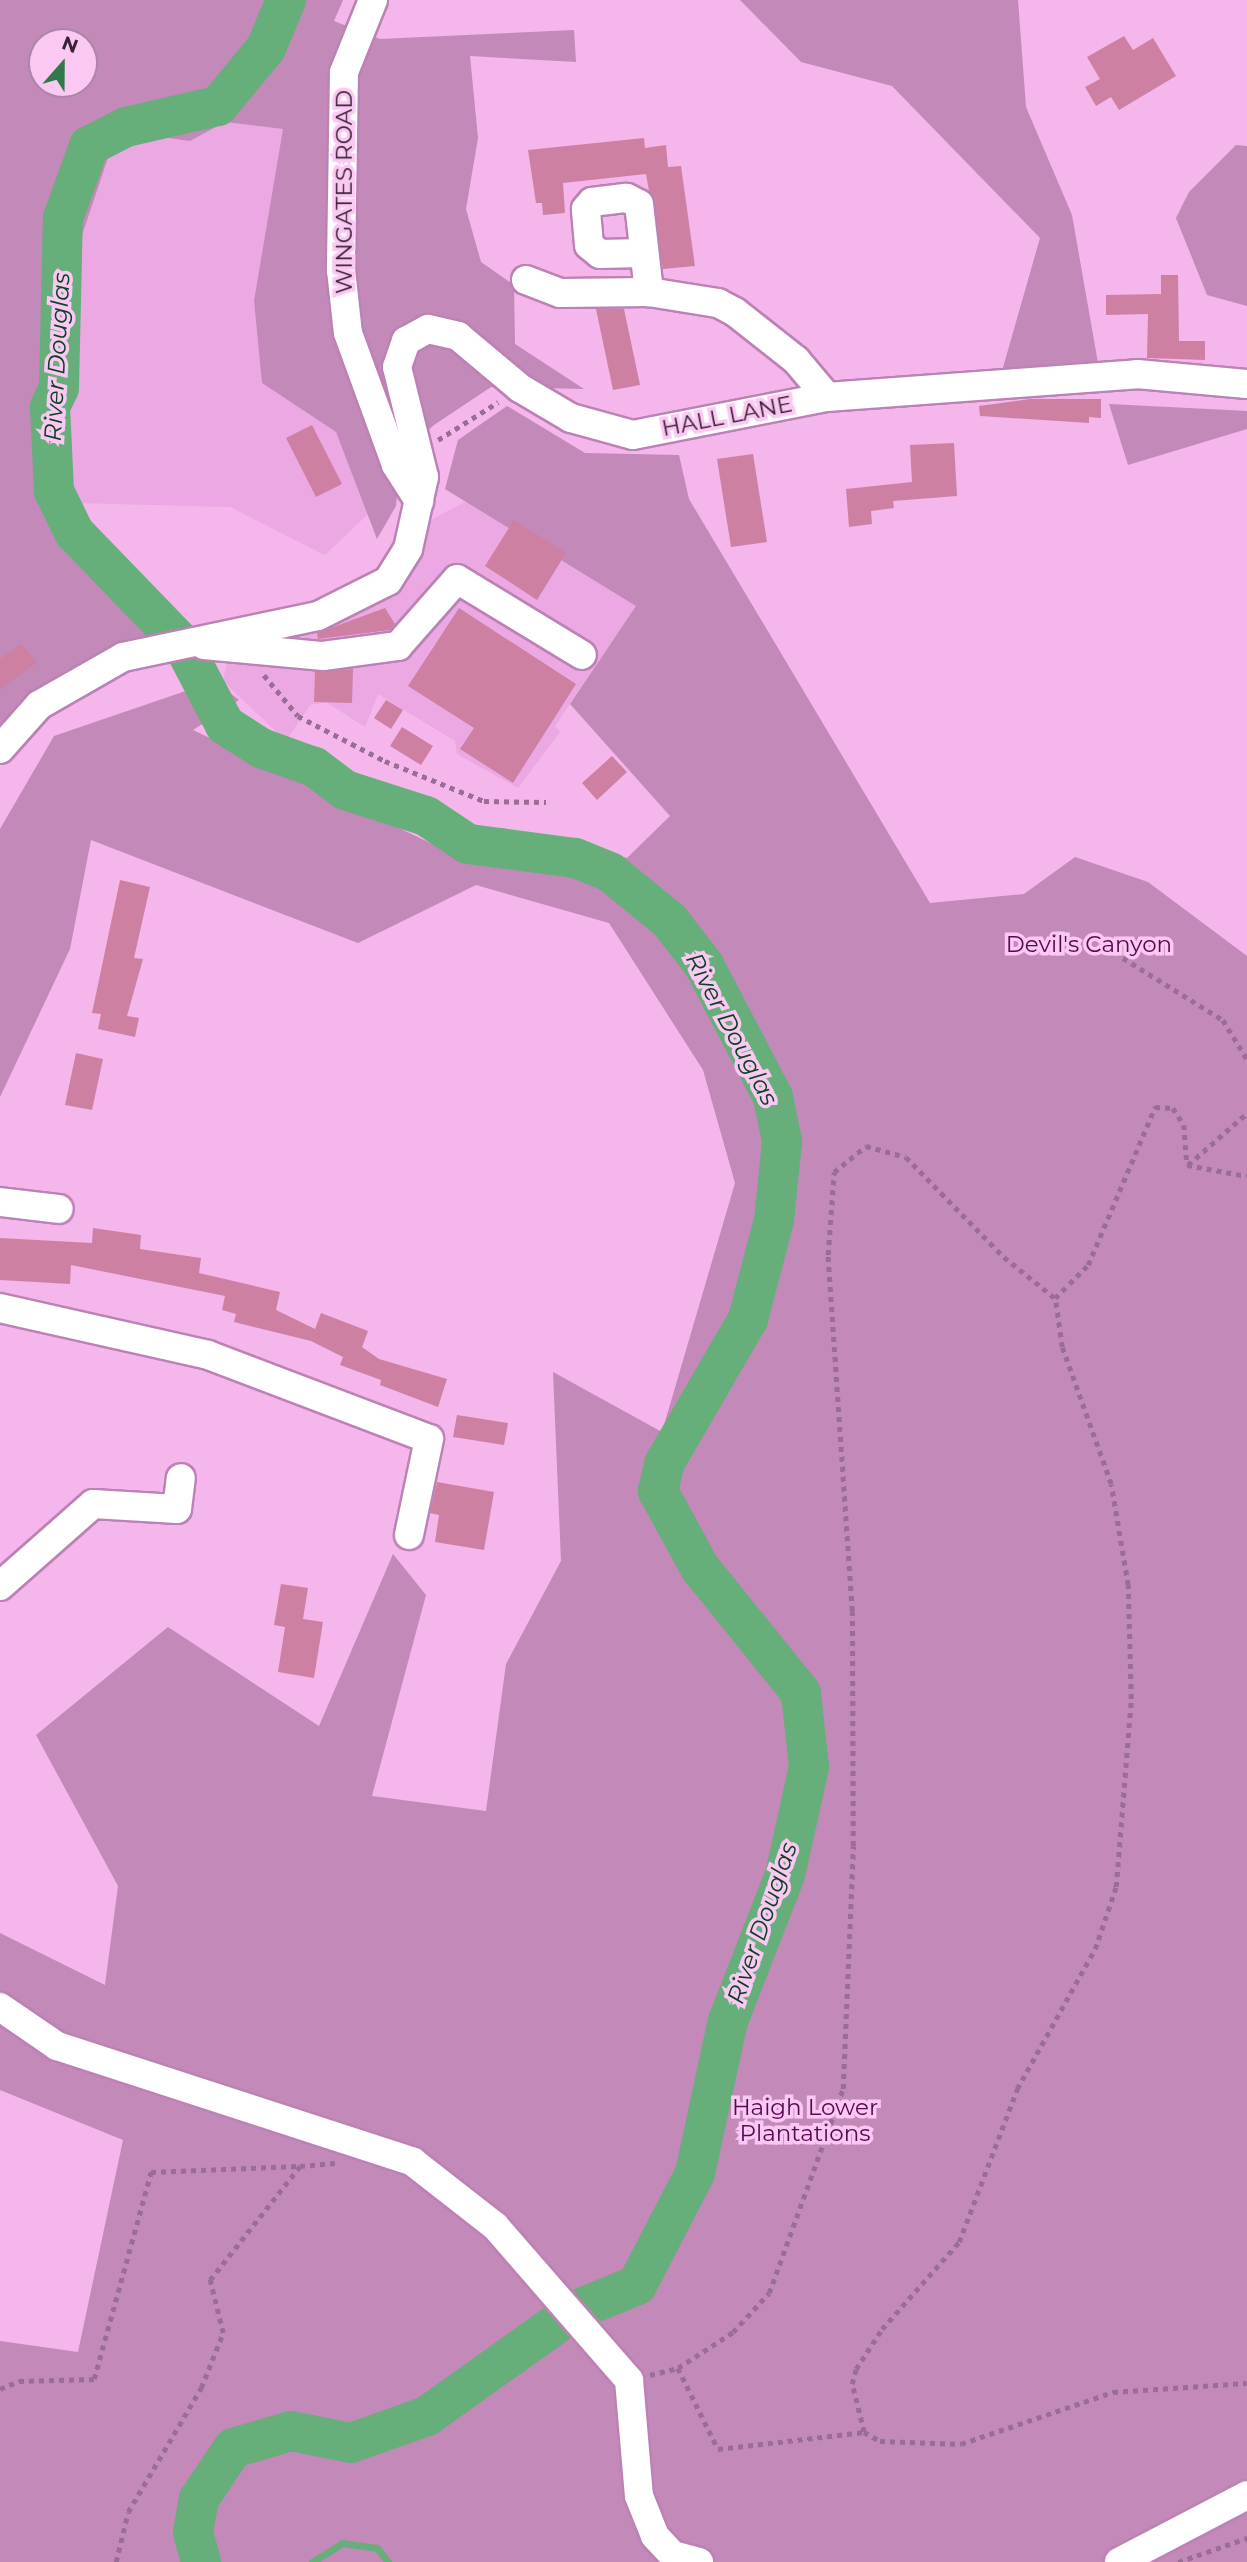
<!DOCTYPE html>
<style>
body{margin:0}
#map{position:relative;width:1247px;height:2562px;overflow:hidden;background:#f4b6eb;font-family:Montserrat,sans-serif}
div>[style]{position:absolute}
[style*='--x']{left:calc(var(--x)*1px);top:calc(var(--y)*1px);width:calc(var(--w)*1px);rotate:calc(var(--a)*1deg)}
.built>*{inset:0;background:#eba8e2}
.green>*{inset:0;background:#c289b9}
.stream>*{height:7px;margin:-3.5px;padding:0 3.5px;transform-origin:3.5px;border-radius:3.5px;background:#66ae7a}
.river>*{height:40px;margin:-20px;padding:0 20px;transform-origin:20px;border-radius:20px;background:#66ae7a}
.building>*{inset:0;background:#ce80a3}
.path>*{height:4.5px;margin-top:-2.25px;transform-origin:0;background:repeating-linear-gradient(90deg,#9a6e94 0 5px,transparent 0 10px)}
.roads{filter:drop-shadow(2px 0 #bc82b4) drop-shadow(-2px 0 #bc82b4) drop-shadow(0 2px #bc82b4) drop-shadow(0 -2px #bc82b4)}
.minor>*{height:28px;margin:-14px;padding:0 14px;transform-origin:14px;border-radius:14px;background:#fff}
span{translate:-50% -50%;white-space:nowrap;text-align:center;line-height:1.15;-webkit-text-stroke:7px #fac8f2;paint-order:stroke}
.street-label{font-size:23px;color:#3a2236}
.park-label{font-size:23px;color:#570851}
.water-label{font-size:24px;color:#094220;font-style:italic}
.north{position:absolute;left:28px;top:28px;width:70px;height:70px;box-sizing:border-box;background:#fac8f2;border:2px solid #ad86a7;border-radius:50%;rotate:21deg;font-size:19px;font-weight:700;line-height:28px;text-align:center;color:#3a2236}
.north::after{content:'';display:block;margin:auto;width:24px;height:32px;background:#2f7a48;clip-path:polygon(50% 0,100% 100%,50% 72%,0 100%)}
</style>
<div id="map">
<div class="built">
<i style="clip-path:polygon(225px 122px,284px 129px,254px 301px,262px 383px,336px 432px,370px 512px,325px 555px,230px 507px,76px 503px,69px 482px,62px 295px,117px 131px,190px 141px)"></i>
<i style="clip-path:polygon(555px 454px,694px 555px,610px 644px,555px 726px,560px 732px,518px 788px,457px 754px,455px 741px,378px 694px,365px 727px,326px 702px,310px 705px,286px 741px,223px 681px,230px 646px,267px 643px,375px 605px,403px 583px,429px 521px)"></i>
</div>
<div class="green">
<i style="clip-path:polygon(evenodd,0 0,343px 0,334px 21px,380px 39px,574px 30px,576px 62px,470px 56px,478px 138px,466px 209px,481px 262px,514px 285px,515px 344px,584px 389px,491px 387px,434px 425px,401px 454px,396px 506px,377px 539px,336px 432px,262px 383px,254px 301px,283px 129px,225px 122px,190px 141px,117px 131px,62px 295px,69px 482px,157px 643px,0 736px,0 0,42px 42px,84px 42px,84px 84px,42px 84px,42px 42px)"></i>
<i style="clip-path:polygon(740px 0,1018px 0,1026px 107px,1072px 215px,1098px 363px,1002px 371px,1040px 238px,892px 86px,801px 62px)"></i>
<i style="clip-path:polygon(1236px 145px,1247px 146px,1247px 306px,1207px 295px,1176px 218px,1189px 192px)"></i>
<i style="clip-path:polygon(1109px 404px,1247px 411px,1247px 429px,1128px 465px)"></i>
<i style="clip-path:polygon(507px 406px,585px 453px,679px 455px,689px 499px,930px 903px,1024px 894px,1075px 857px,1148px 882px,1247px 956px,1247px 2562px,0 2562px,0 2341px,78px 2352px,123px 2140px,0 2090px,0 1933px,105px 1985px,118px 1886px,36px 1735px,168px 1627px,319px 1726px,393px 1554px,426px 1595px,372px 1796px,486px 1811px,506px 1664px,561px 1561px,553px 1372px,662px 1432px,735px 1183px,703px 1070px,609px 923px,476px 885px,358px 943px,91px 840px,70px 949px,0 1097px,0 829px,54px 736px,215px 681px,239px 700px,193px 730px,443px 849px,503px 828px,627px 858px,670px 816px,570px 704px,636px 606px,445px 489px,458px 440px)"></i>
</div>
<div class="stream">
<i style="--x:312;--y:2562;--w:36;--a:-32"></i>
<i style="--x:342;--y:2543;--w:35;--a:8"></i>
<i style="--x:377;--y:2548;--w:18;--a:52"></i>
</div>
<div class="river">
<i style="--x:201;--y:2562;--w:31;--a:-105"></i>
<i style="--x:193;--y:2532;--w:34;--a:-80"></i>
<i style="--x:199;--y:2499;--w:61;--a:-56.3"></i>
<i style="--x:233;--y:2448;--w:60;--a:-16.3"></i>
<i style="--x:291;--y:2431;--w:61;--a:11.3"></i>
<i style="--x:351;--y:2443;--w:81;--a:-19.6"></i>
<i style="--x:427;--y:2416;--w:181;--a:-35.5"></i>
<i style="--x:574;--y:2311;--w:68;--a:-22.4"></i>
<i style="--x:637;--y:2285;--w:126;--a:-62.6"></i>
<i style="--x:695;--y:2173;--w:156;--a:-77.8"></i>
<i style="--x:728;--y:2021;--w:157;--a:-68.7"></i>
<i style="--x:785;--y:1875;--w:111;--a:-77.5"></i>
<i style="--x:809;--y:1767;--w:74;--a:-96.2"></i>
<i style="--x:801;--y:1693;--w:161;--a:-128.9"></i>
<i style="--x:700;--y:1568;--w:88;--a:-118.6"></i>
<i style="--x:658;--y:1491;--w:28;--a:-77"></i>
<i style="--x:664;--y:1464;--w:168;--a:-59.9"></i>
<i style="--x:748;--y:1319;--w:102;--a:-75.3"></i>
<i style="--x:774;--y:1220;--w:79;--a:-84.2"></i>
<i style="--x:782;--y:1141;--w:45;--a:-101.6"></i>
<i style="--x:773;--y:1097;--w:149;--a:-117.6"></i>
<i style="--x:704;--y:965;--w:56;--a:-127.7"></i>
<i style="--x:670;--y:921;--w:77;--a:-140.8"></i>
<i style="--x:610;--y:872;--w:38;--a:-158"></i>
<i style="--x:575;--y:858;--w:108;--a:-172.5"></i>
<i style="--x:468;--y:844;--w:50;--a:-146.3"></i>
<i style="--x:426;--y:816;--w:85;--a:-162.2"></i>
<i style="--x:345;--y:790;--w:39;--a:-143"></i>
<i style="--x:314;--y:767;--w:56;--a:-160.3"></i>
<i style="--x:261;--y:748;--w:43;--a:-147.4"></i>
<i style="--x:225;--y:725;--w:90;--a:-117.7"></i>
<i style="--x:183;--y:645;--w:157;--a:-134"></i>
<i style="--x:74;--y:532;--w:46;--a:-116"></i>
<i style="--x:54;--y:491;--w:84;--a:-92.7"></i>
<i style="--x:50;--y:407;--w:21;--a:-65"></i>
<i style="--x:59;--y:388;--w:170;--a:-88.7"></i>
<i style="--x:63;--y:218;--w:77;--a:-70.1"></i>
<i style="--x:89;--y:146;--w:42;--a:-27.2"></i>
<i style="--x:126;--y:127;--w:94;--a:-12.9"></i>
<i style="--x:218;--y:106;--w:75;--a:-50.4"></i>
<i style="--x:266;--y:48;--w:52;--a:-67.4"></i>
</div>
<div class="building">
<i style="clip-path:polygon(1124px 36px,1133px 50px,1153px 38px,1176px 76px,1119px 110px,1111px 97px,1096px 106px,1085px 87px,1100px 79px,1087px 57px)"></i>
<i style="clip-path:polygon(644px 138px,645px 148px,666px 145px,668px 167px,681px 166px,695px 266px,663px 269px,646px 174px,563px 183px,565px 213px,543px 215px,542px 203px,536px 203px,528px 150px)"></i>
<i style="clip-path:polygon(1161px 275px,1178px 275px,1179px 341px,1205px 341px,1205px 360px,1147px 358px,1148px 314px,1106px 315px,1106px 295px,1161px 294px)"></i>
<i style="clip-path:polygon(596px 309px,624px 309px,640px 385px,613px 390px)"></i>
<i style="clip-path:polygon(1030px 399px,1101px 399px,1101px 418px,1089px 417px,1089px 423px,980px 416px,979px 406px)"></i>
<i style="clip-path:polygon(312px 425px,342px 484px,316px 497px,286px 438px)"></i>
<i style="clip-path:polygon(954px 443px,957px 496px,893px 501px,894px 508px,871px 511px,872px 524px,849px 527px,846px 489px,912px 482px,910px 445px)"></i>
<i style="clip-path:polygon(753px 454px,767px 542px,731px 547px,717px 459px)"></i>
<i style="clip-path:polygon(514px 520px,566px 553px,537px 600px,485px 566px)"></i>
<i style="clip-path:polygon(385px 608px,395px 624px,390px 630px,318px 639px,317px 633px)"></i>
<i style="clip-path:polygon(459px 608px,576px 684px,513px 783px,460px 749px,474px 728px,408px 686px)"></i>
<i style="clip-path:polygon(21px 644px,37px 662px,0 690px,0 659px)"></i>
<i style="clip-path:polygon(353px 669px,352px 703px,314px 702px,315px 672px)"></i>
<i style="clip-path:polygon(386px 700px,403px 710px,391px 729px,374px 718px)"></i>
<i style="clip-path:polygon(402px 727px,433px 746px,421px 765px,390px 746px)"></i>
<i style="clip-path:polygon(612px 756px,627px 772px,597px 800px,582px 783px)"></i>
<i style="clip-path:polygon(120px 880px,150px 887px,134px 958px,143px 959px,127px 1016px,139px 1018px,135px 1037px,98px 1029px,101px 1014px,92px 1013px)"></i>
<i style="clip-path:polygon(76px 1053px,103px 1059px,92px 1110px,65px 1105px)"></i>
<i style="clip-path:polygon(93px 1228px,141px 1235px,140px 1249px,201px 1258px,199px 1273px,280px 1292px,276px 1310px,315px 1329px,321px 1313px,368px 1331px,362px 1347px,379px 1359px,447px 1379px,438px 1407px,380px 1385px,381px 1380px,340px 1365px,343px 1357px,311px 1341px,234px 1322px,236px 1314px,222px 1310px,225px 1296px,71px 1265px,70px 1284px,0 1280px,0 1238px,92px 1243px)"></i>
<i style="clip-path:polygon(457px 1415px,508px 1423px,504px 1445px,453px 1437px)"></i>
<i style="clip-path:polygon(437px 1482px,494px 1492px,484px 1550px,435px 1542px,439px 1515px,430px 1513px)"></i>
<i style="clip-path:polygon(281px 1584px,308px 1588px,303px 1619px,323px 1622px,314px 1678px,278px 1672px,285px 1627px,274px 1625px)"></i>
</div>
<div class="path">
<i style="--x:438;--y:440;--w:71;--a:-32.3"></i>
<i style="--x:264;--y:675;--w:53;--a:50.3"></i>
<i style="--x:298;--y:716;--w:98;--a:27.3"></i>
<i style="--x:385;--y:761;--w:107;--a:22"></i>
<i style="--x:484;--y:801;--w:62;--a:0.9"></i>
<i style="--x:1123;--y:958;--w:118;--a:31.8"></i>
<i style="--x:1223;--y:1020;--w:46;--a:58.4"></i>
<i style="--x:1188;--y:1165;--w:79;--a:-41.4"></i>
<i style="--x:678;--y:2368;--w:90;--a:63.7"></i>
<i style="--x:718;--y:2449;--w:147;--a:-6.6"></i>
<i style="--x:864;--y:2432;--w:49;--a:-104"></i>
<i style="--x:852;--y:2384;--w:16;--a:-75"></i>
<i style="--x:856;--y:2369;--w:48;--a:-57"></i>
<i style="--x:882;--y:2329;--w:116;--a:-48.5"></i>
<i style="--x:959;--y:2242;--w:164;--a:-69.2"></i>
<i style="--x:1017;--y:2089;--w:160;--a:-60.9"></i>
<i style="--x:1095;--y:1949;--w:65;--a:-71.3"></i>
<i style="--x:1116;--y:1887;--w:189;--a:-85.4"></i>
<i style="--x:1131;--y:1699;--w:114;--a:-91.5"></i>
<i style="--x:1128;--y:1585;--w:102;--a:-99.6"></i>
<i style="--x:1111;--y:1484;--w:145;--a:-109.7"></i>
<i style="--x:1062;--y:1347;--w:49;--a:-98.1"></i>
<i style="--x:650;--y:2375;--w:29;--a:-14"></i>
<i style="--x:678;--y:2368;--w:66;--a:-33.2"></i>
<i style="--x:733;--y:2332;--w:53;--a:-47.3"></i>
<i style="--x:769;--y:2293;--w:217;--a:-70.1"></i>
<i style="--x:843;--y:2089;--w:243;--a:-87.6"></i>
<i style="--x:853;--y:1846;--w:235;--a:-90.2"></i>
<i style="--x:852;--y:1611;--w:357;--a:-93.9"></i>
<i style="--x:828;--y:1255;--w:83;--a:-85.9"></i>
<i style="--x:834;--y:1172;--w:41;--a:-39.1"></i>
<i style="--x:866;--y:1146;--w:41;--a:15.4"></i>
<i style="--x:906;--y:1157;--w:140;--a:45.6"></i>
<i style="--x:1004;--y:1257;--w:65;--a:38.8"></i>
<i style="--x:1055;--y:1298;--w:47;--a:-45"></i>
<i style="--x:1088;--y:1265;--w:172;--a:-67"></i>
<i style="--x:1155;--y:1107;--w:18;--a:3"></i>
<i style="--x:1173;--y:1108;--w:20;--a:57"></i>
<i style="--x:1184;--y:1125;--w:40;--a:85.7"></i>
<i style="--x:1187;--y:1165;--w:61;--a:10.4"></i>
<i style="--x:0;--y:2389;--w:21;--a:-23"></i>
<i style="--x:19;--y:2381;--w:75;--a:-1.5"></i>
<i style="--x:94;--y:2379;--w:215;--a:-74.6"></i>
<i style="--x:151;--y:2172;--w:148;--a:-2.3"></i>
<i style="--x:864;--y:2432;--w:18;--a:29"></i>
<i style="--x:880;--y:2441;--w:81;--a:2.1"></i>
<i style="--x:961;--y:2444;--w:161;--a:-18.9"></i>
<i style="--x:1113;--y:2392;--w:134;--a:-3.8"></i>
<i style="--x:116;--y:2562;--w:51;--a:-76.5"></i>
<i style="--x:128;--y:2512;--w:144;--a:-59.5"></i>
<i style="--x:201;--y:2388;--w:59;--a:-68.2"></i>
<i style="--x:223;--y:2333;--w:55;--a:-103.8"></i>
<i style="--x:210;--y:2280;--w:145;--a:-51.7"></i>
<i style="--x:300;--y:2166;--w:35;--a:-5"></i>
<i style="--x:1178;--y:2562;--w:73;--a:-19.2"></i>
</div>
<div class="roads">
<div class="minor">
<i style="--x:373;--y:0;--w:78;--a:111.9"></i>
<i style="--x:344;--y:72;--w:198;--a:90.9"></i>
<i style="--x:341;--y:270;--w:63;--a:83.7"></i>
<i style="--x:348;--y:333;--w:140;--a:70"></i>
<i style="--x:396;--y:465;--w:43;--a:57.4"></i>
<i style="--x:643;--y:253;--w:43;--a:178.7"></i>
<i style="--x:600;--y:254;--w:14;--a:-141"></i>
<i style="--x:589;--y:245;--w:36;--a:-95"></i>
<i style="--x:586;--y:209;--w:9;--a:-49"></i>
<i style="--x:592;--y:202;--w:35;--a:-7"></i>
<i style="--x:627;--y:198;--w:13;--a:27"></i>
<i style="--x:639;--y:204;--w:89;--a:83.5"></i>
<i style="--x:649;--y:292;--w:70;--a:9.1"></i>
<i style="--x:718;--y:303;--w:19;--a:28"></i>
<i style="--x:735;--y:312;--w:78;--a:38.2"></i>
<i style="--x:796;--y:360;--w:48;--a:50"></i>
<i style="--x:526;--y:280;--w:36;--a:21"></i>
<i style="--x:560;--y:293;--w:89;--a:-0.6"></i>
<i style="--x:204;--y:645;--w:120;--a:5.3"></i>
<i style="--x:323;--y:656;--w:76;--a:-7.6"></i>
<i style="--x:398;--y:646;--w:89;--a:-48.6"></i>
<i style="--x:457;--y:579;--w:146;--a:31.3"></i>
<i style="--x:0;--y:749;--w:59;--a:-48.4"></i>
<i style="--x:39;--y:705;--w:97;--a:-29.7"></i>
<i style="--x:123;--y:657;--w:199;--a:-11.9"></i>
<i style="--x:318;--y:616;--w:78;--a:-26.6"></i>
<i style="--x:388;--y:581;--w:38;--a:-58"></i>
<i style="--x:408;--y:549;--w:74;--a:-77.5"></i>
<i style="--x:424;--y:477;--w:113;--a:-103.8"></i>
<i style="--x:397;--y:367;--w:28;--a:-71"></i>
<i style="--x:406;--y:341;--w:25;--a:-29"></i>
<i style="--x:428;--y:329;--w:31;--a:13"></i>
<i style="--x:458;--y:336;--w:81;--a:40"></i>
<i style="--x:520;--y:388;--w:59;--a:30.5"></i>
<i style="--x:571;--y:418;--w:64;--a:15.3"></i>
<i style="--x:633;--y:435;--w:198;--a:-11.1"></i>
<i style="--x:827;--y:397;--w:311;--a:-4.2"></i>
<i style="--x:1137;--y:374;--w:110;--a:5.2"></i>
<i style="--x:0;--y:1202;--w:59;--a:6.8"></i>
<i style="--x:0;--y:1308;--w:213;--a:12.7"></i>
<i style="--x:208;--y:1355;--w:236;--a:20.8"></i>
<i style="--x:429;--y:1439;--w:98;--a:101.8"></i>
<i style="--x:0;--y:1586;--w:124;--a:-41.4"></i>
<i style="--x:93;--y:1504;--w:84;--a:3.4"></i>
<i style="--x:177;--y:1509;--w:31;--a:-83"></i>
<i style="--x:0;--y:2007;--w:69;--a:34.4"></i>
<i style="--x:57;--y:2046;--w:374;--a:18"></i>
<i style="--x:413;--y:2162;--w:104;--a:38"></i>
<i style="--x:495;--y:2226;--w:204;--a:49"></i>
<i style="--x:629;--y:2380;--w:116;--a:85.1"></i>
<i style="--x:639;--y:2496;--w:43;--a:68.2"></i>
<i style="--x:655;--y:2536;--w:26;--a:47"></i>
<i style="--x:673;--y:2555;--w:27;--a:15"></i>
<i style="--x:1119;--y:2562;--w:144;--a:-27.6"></i>
</div>
</div>
<div class="street-label">
<span style="left:344px;top:192px;rotate:-90deg">WINGATES ROAD</span>
<span style="left:727px;top:416px;rotate:-11deg">HALL LANE</span>
</div>
<div class="park-label">
<span style="left:1089px;top:944px">Devil's Canyon</span>
<span style="left:805px;top:2120px">Haigh Lower<br>Plantations</span>
</div>
<div class="water-label">
<span style="left:57px;top:357px;rotate:-87deg">River Douglas</span>
<span style="left:732px;top:1029px;rotate:62deg">River Douglas</span>
<span style="left:762px;top:1923px;rotate:-71deg">River Douglas</span>
</div>
<div class="north">N</div>
</div>
